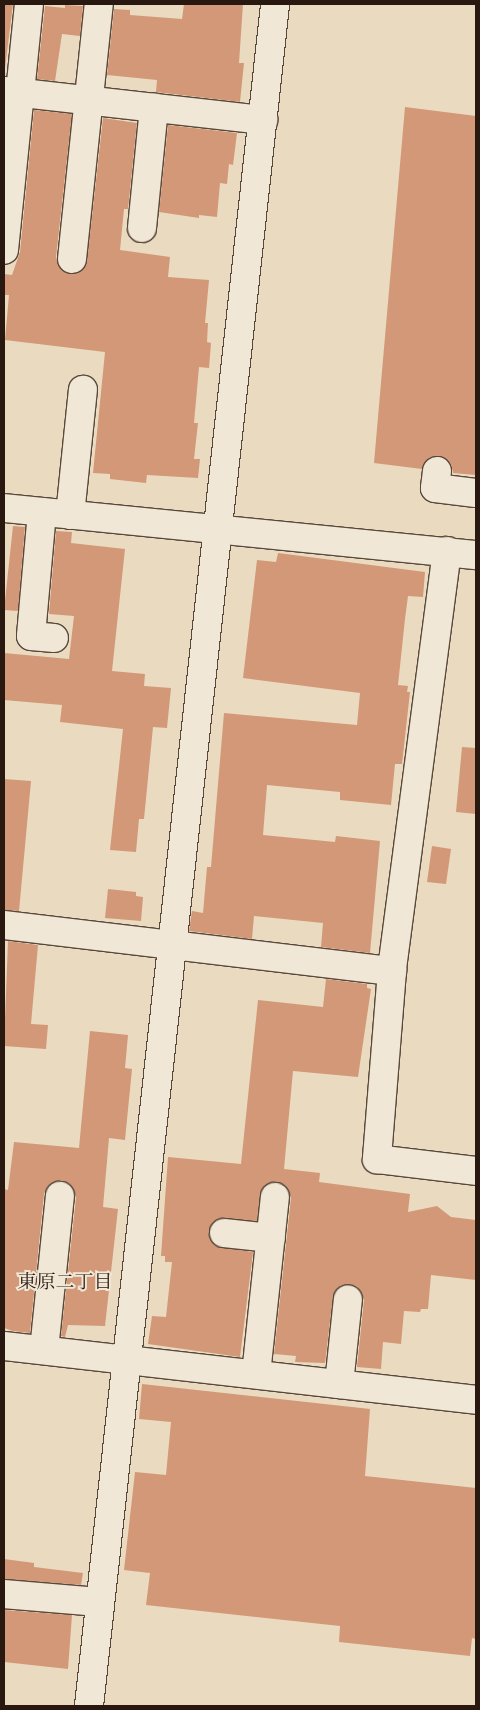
<!DOCTYPE html>
<meta charset="utf-8">
<style>
body{margin:0}
#map{position:relative;width:480px;height:1710px;overflow:hidden;background:#eadac0;font-family:"IM FELL English","Noto Serif JP",serif}
div>[style]{position:absolute}
[style*='--x']{left:calc(var(--x)*1px);top:calc(var(--y)*1px);width:calc(var(--w)*1px);rotate:calc(var(--a)*1deg)}
.building>*{inset:0;background:#d29878}
.roads{filter:drop-shadow(1px 0 #58483b) drop-shadow(-1px 0 #58483b) drop-shadow(0 1px #58483b) drop-shadow(0 -1px #58483b)}
.minor>*{height:28px;margin:-14px;padding:0 14px;transform-origin:14px;border-radius:14px;background:#f1e7d6}
span{translate:-50% -50%;white-space:nowrap;text-align:center;line-height:1.15;-webkit-text-stroke:4px #f1e7d6;paint-order:stroke}
.neighbourhood-label{font-size:19px;color:#28180f}
.frame{position:absolute;inset:0;border:5px solid #28180f;pointer-events:none}
</style>
<div id="map">
<div class="building">
<i style="clip-path:polygon(4px 4px,13px 4px,4px 76px)"></i>
<i style="clip-path:polygon(184px 4px,243px 4px,239px 63px,244px 63px,240px 102px,156px 92px,157px 80px,107px 75px,114px 9px,130px 10px,130px 15px,182px 19px)"></i>
<i style="clip-path:polygon(65px 5px,83px 6px,80px 36px,62px 34px,55px 81px,37px 79px,45px 6px,65px 8px)"></i>
<i style="clip-path:polygon(405px 107px,476px 116px,476px 475px,453px 473px,451px 464px,439px 456px,430px 457px,422px 469px,374px 463px)"></i>
<i style="clip-path:polygon(34px 110px,72px 114px,56px 257px,62px 271px,78px 273px,87px 261px,103px 118px,137px 123px,128px 209px,124px 209px,120px 250px,170px 257px,168px 277px,209px 280px,205px 323px,208px 323px,207px 342px,211px 343px,209px 368px,199px 367px,194px 423px,198px 423px,194px 459px,200px 459px,198px 478px,147px 475px,146px 483px,110px 479px,110px 474px,93px 473px,105px 352px,5px 340px,9px 295px,4px 295px,4px 274px,12px 275px,20px 252px)"></i>
<i style="clip-path:polygon(168px 125px,237px 133px,233px 165px,229px 164px,227px 184px,220px 183px,217px 217px,199px 215px,199px 218px,159px 212px)"></i>
<i style="clip-path:polygon(13px 526px,25px 527px,18px 611px,4px 610px)"></i>
<i style="clip-path:polygon(56px 531px,72px 532px,71px 543px,125px 549px,112px 671px,145px 674px,144px 686px,171px 688px,167px 728px,153px 727px,144px 819px,139px 819px,136px 852px,110px 850px,123px 729px,60px 722px,62px 705px,4px 700px,4px 653px,69px 659px,74px 616px,49px 614px)"></i>
<i style="clip-path:polygon(278px 553px,425px 572px,423px 597px,408px 596px,405px 619px,398px 685px,408px 686px,407px 692px,410px 692px,402px 764px,395px 764px,391px 805px,340px 800px,340px 792px,267px 785px,263px 835px,335px 842px,336px 836px,380px 841px,370px 953px,321px 947px,323px 923px,254px 916px,252px 939px,189px 931px,192px 911px,203px 913px,207px 867px,211px 867px,224px 713px,357px 725px,360px 693px,243px 678px,257px 560px,276px 562px)"></i>
<i style="clip-path:polygon(462px 747px,476px 748px,476px 814px,456px 812px)"></i>
<i style="clip-path:polygon(4px 779px,31px 781px,19px 911px,4px 910px)"></i>
<i style="clip-path:polygon(432px 846px,451px 849px,446px 884px,427px 882px)"></i>
<i style="clip-path:polygon(108px 889px,136px 892px,136px 896px,143px 897px,141px 921px,105px 918px)"></i>
<i style="clip-path:polygon(8px 941px,38px 945px,31px 1024px,48px 1025px,46px 1049px,4px 1046px)"></i>
<i style="clip-path:polygon(326px 979px,367px 984px,367px 988px,371px 989px,358px 1077px,293px 1071px,284px 1169px,320px 1173px,319px 1182px,410px 1194px,408px 1212px,437px 1206px,451px 1217px,476px 1220px,476px 1280px,431px 1275px,428px 1309px,421px 1309px,420px 1312px,404px 1311px,401px 1344px,383px 1342px,381px 1369px,357px 1367px,364px 1300px,358px 1287px,350px 1284px,341px 1285px,333px 1297px,325px 1363px,295px 1362px,296px 1356px,274px 1354px,291px 1198px,285px 1185px,269px 1183px,260px 1195px,257px 1221px,218px 1219px,209px 1231px,215px 1246px,253px 1252px,240px 1357px,148px 1344px,152px 1316px,166px 1317px,172px 1262px,165px 1262px,165px 1256px,161px 1256px,168px 1157px,241px 1164px,258px 1000px,323px 1007px)"></i>
<i style="clip-path:polygon(90px 1031px,128px 1035px,125px 1068px,132px 1069px,125px 1140px,109px 1138px,103px 1207px,118px 1209px,105px 1326px,68px 1325px,65px 1337px,61px 1336px,76px 1198px,70px 1184px,61px 1180px,48px 1186px,44px 1194px,30px 1333px,13px 1331px,4px 1328px,4px 1189px,8px 1190px,14px 1142px,79px 1148px)"></i>
<i style="clip-path:polygon(142px 1384px,370px 1409px,365px 1476px,476px 1488px,476px 1639px,472px 1638px,470px 1656px,339px 1642px,340px 1626px,146px 1605px,150px 1573px,124px 1570px,135px 1472px,166px 1475px,171px 1422px,139px 1419px)"></i>
<i style="clip-path:polygon(4px 1559px,34px 1563px,34px 1567px,83px 1573px,81px 1585px,4px 1579px)"></i>
<i style="clip-path:polygon(4px 1610px,72px 1615px,68px 1669px,4px 1662px)"></i>
</div>
<div class="roads">
<div class="minor">
<i style="--x:4;--y:91;--w:261;--a:6.4"></i>
<i style="--x:142;--y:228;--w:121;--a:-84.3"></i>
<i style="--x:4;--y:250;--w:247;--a:-84.2"></i>
<i style="--x:72;--y:259;--w:256;--a:-84"></i>
<i style="--x:437;--y:471;--w:17;--a:97"></i>
<i style="--x:435;--y:488;--w:41;--a:7"></i>
<i style="--x:4;--y:508;--w:474;--a:5.7"></i>
<i style="--x:42;--y:512;--w:124;--a:95.1"></i>
<i style="--x:31;--y:636;--w:23;--a:5"></i>
<i style="--x:70;--y:515;--w:126;--a:-84.1"></i>
<i style="--x:447;--y:551;--w:424;--a:97.5"></i>
<i style="--x:392;--y:971;--w:189;--a:94.6"></i>
<i style="--x:377;--y:1159;--w:100;--a:6.9"></i>
<i style="--x:4;--y:925;--w:391;--a:6.8"></i>
<i style="--x:224;--y:1233;--w:47;--a:6.1"></i>
<i style="--x:4;--y:1346;--w:475;--a:6.5"></i>
<i style="--x:44;--y:1350;--w:155;--a:-84.1"></i>
<i style="--x:256;--y:1374;--w:178;--a:-83.9"></i>
<i style="--x:339;--y:1384;--w:85;--a:-84"></i>
<i style="--x:4;--y:1594;--w:96;--a:4.8"></i>
<i style="--x:89;--y:1706;--w:1712;--a:-83.76"></i>
</div>
</div>
<div class="neighbourhood-label">
<span style="left:65px;top:1284px">東原二丁目</span>
</div>
<div class="frame"></div>
</div>
